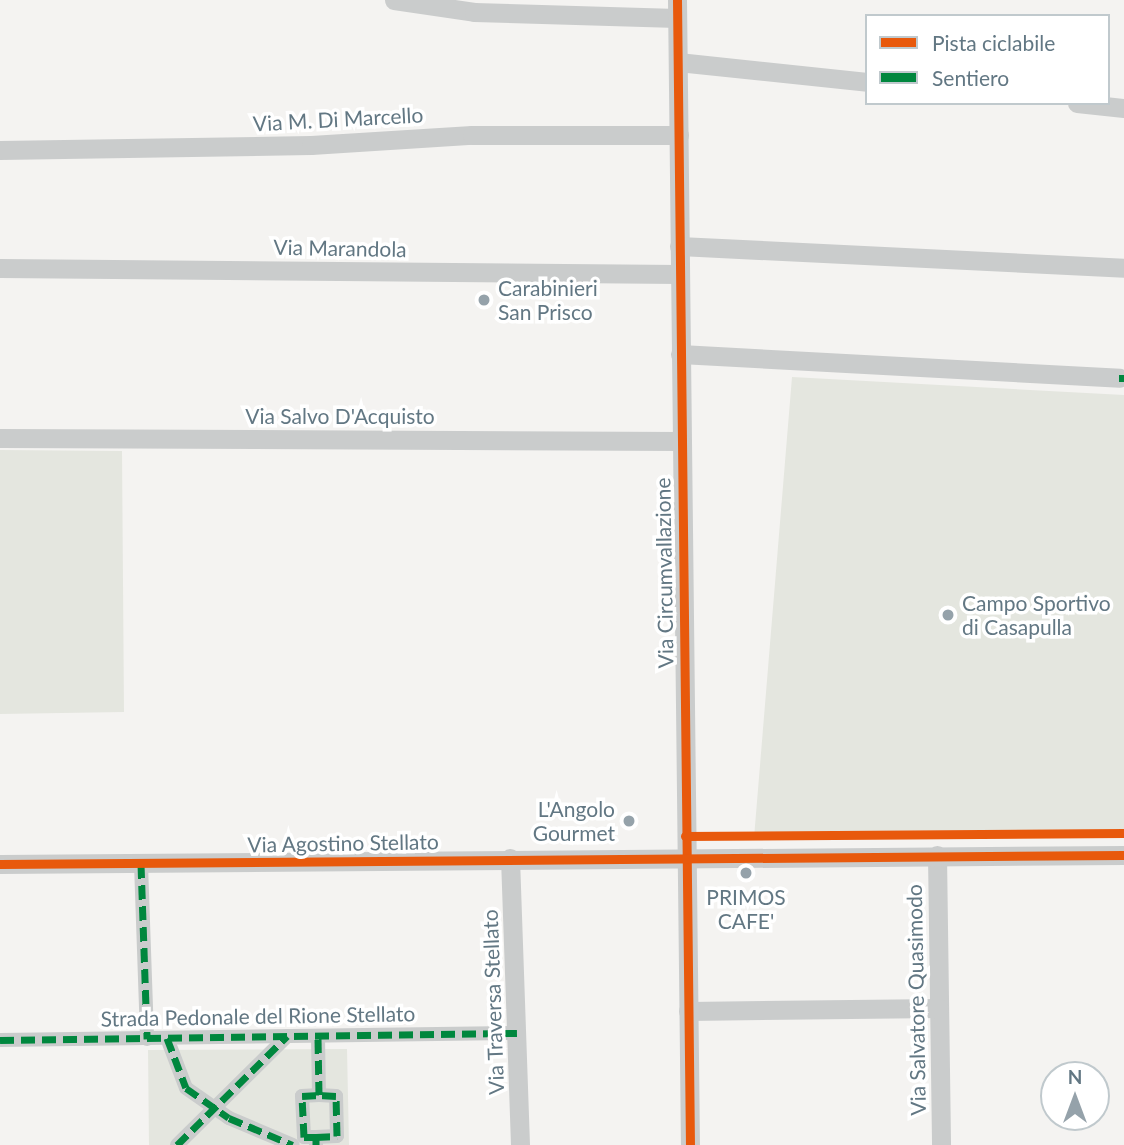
<!DOCTYPE html>
<style>
body{margin:0}
#map{position:relative;width:1124px;height:1145px;overflow:hidden;background:#f4f3f1;font-family:Lato,sans-serif}
div>[style]{position:absolute}
[style*='--x']{left:calc(var(--x)*1px);top:calc(var(--y)*1px);width:calc(var(--w)*1px);rotate:calc(var(--a)*1deg)}
.green>*{inset:0;background:#e4e6df}
.pedestrian>*{height:14px;margin:-7px;padding:0 7px;transform-origin:7px;border-radius:7px;background:#cacccc}
.minor>*{height:19px;margin:-9.5px;padding:0 9.5px;transform-origin:9.5px;border-radius:9.5px;background:#cacccc}
.quiet>*{height:7px;margin-top:-3.5px;transform-origin:0;background:repeating-linear-gradient(90deg,#00873e 0 14px,transparent 0 21px)}
.cycleway>*{height:9px;margin:-4.5px;padding:0 4.5px;transform-origin:4.5px;border-radius:4.5px;background:#e8590c}
.dots>*{width:19px;height:19px;translate:-50% -50%;box-sizing:border-box;border:4px solid #fff;border-radius:50%}
span{translate:-50% -50%;white-space:nowrap;text-align:center;line-height:1.15;-webkit-text-stroke:7px #fff;paint-order:stroke}
.street-label{font-size:21px;color:#627783}
.poi-label{font-size:21px;color:#627783}
.left{translate:0 -50%;text-align:left}
.right{translate:-100% -50%;text-align:right}
.legend{position:absolute;left:865px;top:14px;width:245px;height:91px;box-sizing:border-box;background:#fff;border:2px solid #c0c9cd;margin:0;padding:9px 12px;list-style:none;font-size:21px;color:#627783}
.legend li{display:flex;align-items:center;gap:14px;height:35px}
.legend b{width:35px;border:2px solid #c0c9cd}
.north{position:absolute;left:1040px;top:1061px;width:70px;height:70px;box-sizing:border-box;background:#fff;border:2px solid #c0c9cd;border-radius:50%;rotate:0deg;font-size:19px;font-weight:700;line-height:28px;text-align:center;color:#627783}
.north::after{content:'';display:block;margin:auto;width:24px;height:32px;background:#95a2aa;clip-path:polygon(50% 0,100% 100%,50% 72%,0 100%)}
</style>
<div id="map">
<div class="green">
<i style="clip-path:polygon(792px 377px,1124px 395px,1124px 836px,754px 838px)"></i>
<i style="clip-path:polygon(0 450px,122px 451px,124px 712px,0 714px)"></i>
<i style="clip-path:polygon(347px 1049px,349px 1145px,149px 1145px,148px 1050px)"></i>
</div>
<div class="pedestrian">
<i style="--x:141;--y:864;--w:175;--a:88"></i>
<i style="--x:167;--y:1038;--w:53;--a:69.2"></i>
<i style="--x:186;--y:1088;--w:52;--a:34.9"></i>
<i style="--x:229;--y:1118;--w:69;--a:22.9"></i>
<i style="--x:0;--y:1040;--w:517;--a:-0.78"></i>
<i style="--x:316;--y:1137;--w:21;--a:-3"></i>
<i style="--x:337;--y:1136;--w:40;--a:-91.4"></i>
<i style="--x:336;--y:1096;--w:17;--a:-177"></i>
<i style="--x:177;--y:1145;--w:155;--a:-44.7"></i>
<i style="--x:316;--y:1145;--w:8;--a:-90"></i>
<i style="--x:316;--y:1137;--w:12;--a:180"></i>
<i style="--x:304;--y:1137;--w:41;--a:-92.8"></i>
<i style="--x:302;--y:1096;--w:17;--a:-3"></i>
<i style="--x:319;--y:1095;--w:59;--a:-91"></i>
</div>
<div class="minor">
<i style="--x:394;--y:0;--w:81;--a:8.5"></i>
<i style="--x:474;--y:12;--w:203;--a:1.7"></i>
<i style="--x:677;--y:0;--w:1145;--a:89.35"></i>
<i style="--x:678;--y:62;--w:190;--a:6"></i>
<i style="--x:1077;--y:103;--w:47;--a:6.1"></i>
<i style="--x:0;--y:150;--w:311;--a:-0.9"></i>
<i style="--x:311;--y:145;--w:161;--a:-3.6"></i>
<i style="--x:472;--y:135;--w:207;--a:0"></i>
<i style="--x:679;--y:246;--w:446;--a:2.8"></i>
<i style="--x:0;--y:268;--w:679;--a:0.51"></i>
<i style="--x:680;--y:354;--w:440;--a:3.1"></i>
<i style="--x:0;--y:438;--w:680;--a:0.25"></i>
<i style="--x:937;--y:855;--w:290;--a:89.2"></i>
<i style="--x:510;--y:858;--w:287;--a:88"></i>
<i style="--x:0;--y:864;--w:1124;--a:-0.46"></i>
<i style="--x:688;--y:1011;--w:251;--a:-0.7"></i>
</div>
<div class="quiet">
<i style="--x:1119;--y:378;--w:5;--a:0"></i>
<i style="--x:141;--y:864;--w:175;--a:88"></i>
<i style="--x:167;--y:1038;--w:53;--a:69.2"></i>
<i style="--x:186;--y:1088;--w:52;--a:34.9"></i>
<i style="--x:229;--y:1118;--w:69;--a:22.9"></i>
<i style="--x:0;--y:1040;--w:517;--a:-0.78"></i>
<i style="--x:316;--y:1137;--w:21;--a:-3"></i>
<i style="--x:337;--y:1136;--w:40;--a:-91.4"></i>
<i style="--x:336;--y:1096;--w:17;--a:-177"></i>
<i style="--x:177;--y:1145;--w:155;--a:-44.7"></i>
<i style="--x:316;--y:1145;--w:8;--a:-90"></i>
<i style="--x:316;--y:1137;--w:12;--a:180"></i>
<i style="--x:304;--y:1137;--w:41;--a:-92.8"></i>
<i style="--x:302;--y:1096;--w:17;--a:-3"></i>
<i style="--x:319;--y:1095;--w:59;--a:-91"></i>
</div>
<div class="cycleway">
<i style="--x:677;--y:0;--w:1145;--a:89.35"></i>
<i style="--x:685;--y:836;--w:439;--a:-0.4"></i>
<i style="--x:0;--y:864;--w:1124;--a:-0.46"></i>
</div>
<div class="dots">
<i style="left:484px;top:300px;background:#95a2aa"></i>
<i style="left:948px;top:615px;background:#95a2aa"></i>
<i style="left:629px;top:821px;background:#95a2aa"></i>
<i style="left:746px;top:873px;background:#95a2aa"></i>
</div>
<div class="street-label">
<span style="left:338px;top:119px;rotate:-3deg">Via M. Di Marcello</span>
<span style="left:340px;top:248px;rotate:1deg">Via Marandola</span>
<span style="left:340px;top:416px">Via Salvo D'Acquisto</span>
<span style="left:664px;top:573px;rotate:-91deg">Via Circumvallazione</span>
<span style="left:343px;top:843px;rotate:-1deg">Via Agostino Stellato</span>
<span style="left:916px;top:1000px;rotate:-91deg">Via Salvatore Quasimodo</span>
<span style="left:493px;top:1002px;rotate:-92deg">Via Traversa Stellato</span>
<span style="left:258px;top:1016px;rotate:-1deg">Strada Pedonale del Rione Stellato</span>
</div>
<div class="poi-label">
<span class="left" style="left:498px;top:300px">Carabinieri<br>San Prisco</span>
<span class="left" style="left:962px;top:615px">Campo Sportivo<br>di Casapulla</span>
<span class="right" style="left:615px;top:821px">L'Angolo<br>Gourmet</span>
<span style="left:746px;top:909px">PRIMOS<br>CAFE'</span>
</div>
<ul class="legend">
<li><b style="height:9px;background:#e8590c"></b>Pista ciclabile</li>
<li><b style="height:9px;background:#00873e"></b>Sentiero</li>
</ul>
<div class="north">N</div>
</div>
